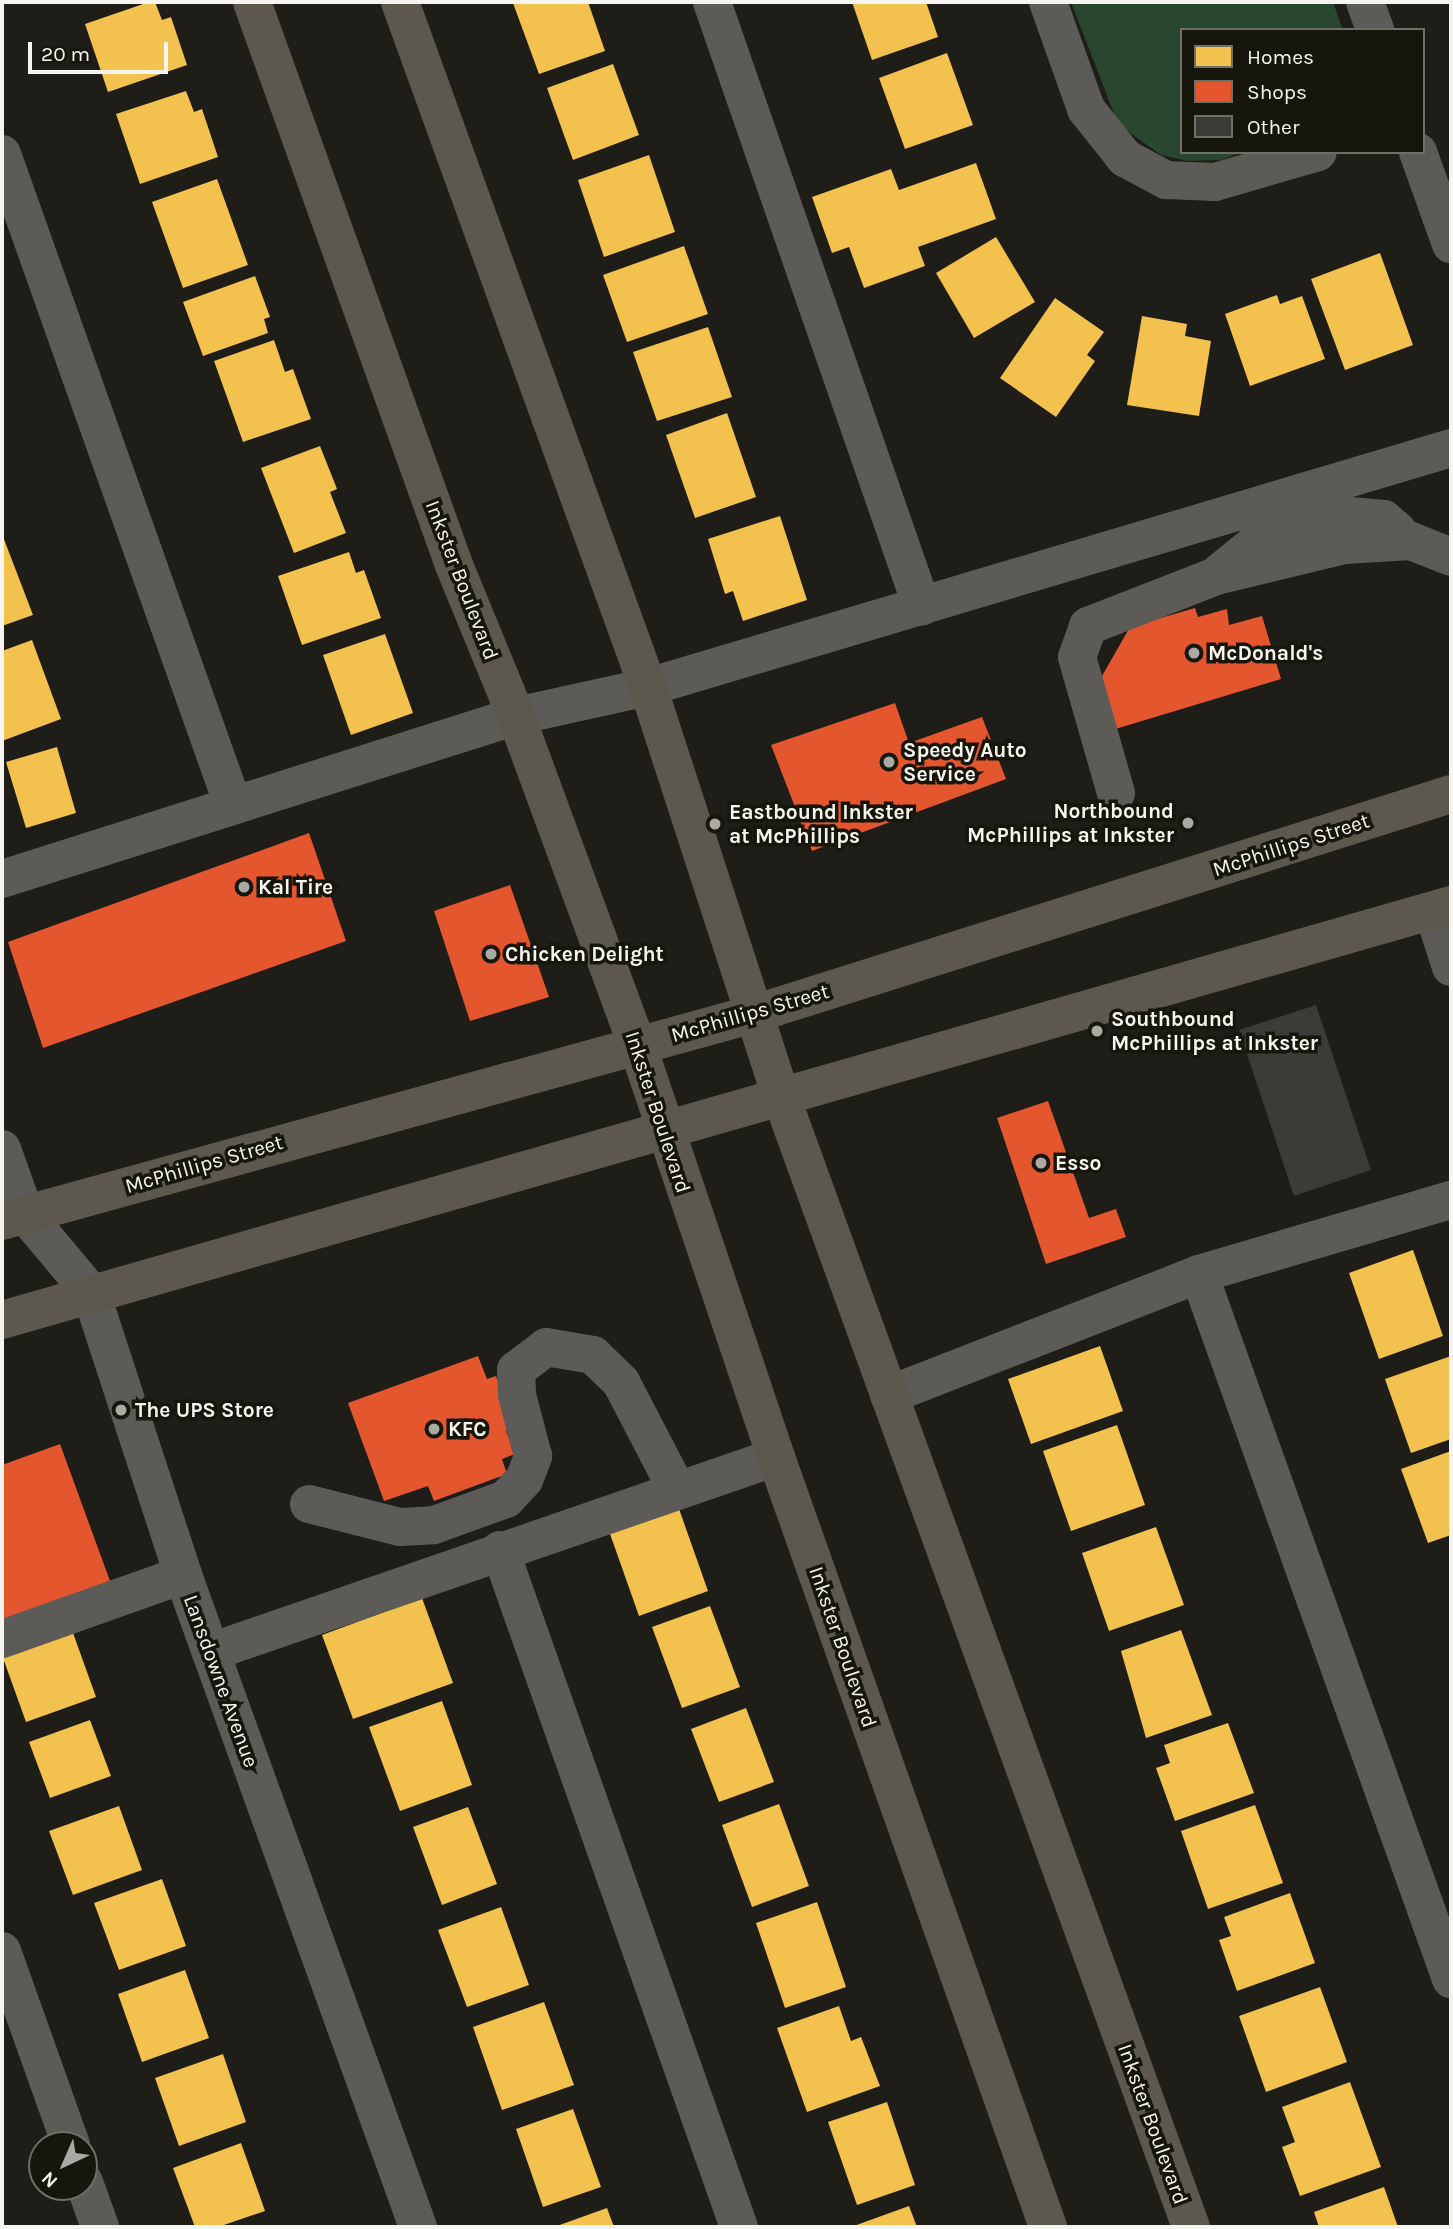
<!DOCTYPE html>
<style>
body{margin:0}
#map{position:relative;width:1453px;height:2229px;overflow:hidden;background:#1e1d18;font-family:Karla,sans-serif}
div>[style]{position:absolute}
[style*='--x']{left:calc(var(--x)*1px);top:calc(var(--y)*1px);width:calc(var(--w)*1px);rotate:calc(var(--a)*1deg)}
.green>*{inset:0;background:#29472e}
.homes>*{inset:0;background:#f2c14e}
.shops>*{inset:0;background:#e4572e}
.building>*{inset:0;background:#3d3b38}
.minor>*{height:38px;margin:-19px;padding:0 19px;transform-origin:19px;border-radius:19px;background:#5c5b58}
.major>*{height:38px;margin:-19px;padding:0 19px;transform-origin:19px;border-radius:19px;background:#5c584e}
.dots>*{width:19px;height:19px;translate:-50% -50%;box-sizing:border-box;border:4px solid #17160d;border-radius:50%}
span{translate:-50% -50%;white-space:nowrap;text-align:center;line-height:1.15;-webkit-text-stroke:7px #17160d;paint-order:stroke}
.street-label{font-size:21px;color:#f5f4ee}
.poi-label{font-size:21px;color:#f5f4ee;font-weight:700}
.left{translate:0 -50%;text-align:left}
.right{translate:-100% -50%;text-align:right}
.frame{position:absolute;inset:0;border:4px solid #f5f4ee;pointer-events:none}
.legend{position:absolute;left:1180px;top:28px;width:245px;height:126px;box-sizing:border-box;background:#17160d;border:2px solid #706f67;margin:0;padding:9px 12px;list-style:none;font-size:21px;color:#f5f4ee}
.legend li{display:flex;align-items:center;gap:14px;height:35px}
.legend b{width:35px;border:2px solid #706f67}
.north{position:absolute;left:28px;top:2131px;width:70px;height:70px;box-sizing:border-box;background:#17160d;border:2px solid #706f67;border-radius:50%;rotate:224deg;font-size:19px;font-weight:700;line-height:28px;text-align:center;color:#f5f4ee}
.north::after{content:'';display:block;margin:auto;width:24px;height:32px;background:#aaa9a3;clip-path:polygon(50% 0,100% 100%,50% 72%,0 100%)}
.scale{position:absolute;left:28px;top:42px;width:140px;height:32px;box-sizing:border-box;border:4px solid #f5f4ee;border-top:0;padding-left:9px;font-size:21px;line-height:24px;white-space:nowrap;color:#f5f4ee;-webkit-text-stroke:5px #17160d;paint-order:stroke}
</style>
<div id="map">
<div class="green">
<i style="clip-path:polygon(1071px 2px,1333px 2px,1343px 30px,1182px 30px,1182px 152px,1243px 152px,1221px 160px,1188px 161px,1161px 155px,1118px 124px)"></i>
</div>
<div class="homes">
<i style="clip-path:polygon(149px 2px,155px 2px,162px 20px,171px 17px,187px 65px,108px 92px,85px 24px)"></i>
<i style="clip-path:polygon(588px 2px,605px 51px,539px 74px,513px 3px)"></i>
<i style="clip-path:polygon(852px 2px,926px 2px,938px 37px,872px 60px)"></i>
<i style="clip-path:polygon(947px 53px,973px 125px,905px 149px,879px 78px)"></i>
<i style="clip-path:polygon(613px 64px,639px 135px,573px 160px,547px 88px)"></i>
<i style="clip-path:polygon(186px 91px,194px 112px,202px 109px,218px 157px,140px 184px,116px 114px)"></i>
<i style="clip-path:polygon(649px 155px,675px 232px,604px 257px,578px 180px)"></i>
<i style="clip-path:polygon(976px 163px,996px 219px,918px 247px,925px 266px,864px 288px,849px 247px,832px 253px,812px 197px,891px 169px,899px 190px)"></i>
<i style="clip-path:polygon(217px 179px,248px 265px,183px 288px,152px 202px)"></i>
<i style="clip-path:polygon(996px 237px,1035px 302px,974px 338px,936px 273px)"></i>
<i style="clip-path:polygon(684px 246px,708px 314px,627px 342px,603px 275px)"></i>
<i style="clip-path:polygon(1380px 253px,1413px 345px,1345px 370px,1311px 279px)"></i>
<i style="clip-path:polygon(255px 276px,270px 317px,264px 319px,268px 333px,203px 356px,183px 302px)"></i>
<i style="clip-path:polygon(1277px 295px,1280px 304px,1302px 296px,1325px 359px,1250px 386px,1225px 314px)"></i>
<i style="clip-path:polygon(1055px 298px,1104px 332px,1087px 355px,1095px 361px,1056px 417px,1000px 378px)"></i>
<i style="clip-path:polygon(1142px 316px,1187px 324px,1185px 336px,1211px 341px,1199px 416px,1127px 405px)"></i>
<i style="clip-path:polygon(708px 327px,732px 397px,657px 421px,633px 352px)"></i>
<i style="clip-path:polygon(274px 340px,285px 372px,293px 369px,311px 419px,243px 442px,214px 361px)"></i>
<i style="clip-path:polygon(727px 413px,756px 497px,695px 518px,666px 435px)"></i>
<i style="clip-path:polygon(320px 446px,337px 489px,330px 492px,346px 533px,294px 553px,261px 468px)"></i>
<i style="clip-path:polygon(780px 516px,807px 600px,743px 621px,733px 591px,725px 594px,708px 539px)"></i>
<i style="clip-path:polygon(2px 534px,33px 615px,2px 626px)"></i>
<i style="clip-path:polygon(349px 552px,356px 573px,364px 570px,381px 618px,302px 645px,278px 576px)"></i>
<i style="clip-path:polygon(385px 634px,413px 713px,351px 735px,323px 655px)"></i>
<i style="clip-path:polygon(32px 640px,61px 719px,2px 741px,2px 651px)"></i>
<i style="clip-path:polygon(57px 747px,76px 813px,26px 828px,6px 762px)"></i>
<i style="clip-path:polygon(1413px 1250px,1443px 1336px,1379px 1359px,1349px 1273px)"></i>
<i style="clip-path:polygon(1100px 1346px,1123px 1411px,1031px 1444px,1008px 1379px)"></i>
<i style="clip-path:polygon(1451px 1356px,1451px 1439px,1411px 1453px,1385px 1379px)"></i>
<i style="clip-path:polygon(1117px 1425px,1145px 1505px,1071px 1531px,1043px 1451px)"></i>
<i style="clip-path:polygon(1451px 1451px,1451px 1535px,1428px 1543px,1401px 1469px)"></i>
<i style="clip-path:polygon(678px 1506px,708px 1591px,639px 1616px,609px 1531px)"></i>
<i style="clip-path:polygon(1156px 1527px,1184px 1605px,1109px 1631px,1082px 1553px)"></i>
<i style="clip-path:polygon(422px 1598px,453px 1683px,353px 1719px,322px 1635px)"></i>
<i style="clip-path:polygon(710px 1606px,740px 1687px,682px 1708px,652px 1627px)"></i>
<i style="clip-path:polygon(1181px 1630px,1212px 1715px,1146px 1738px,1121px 1651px)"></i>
<i style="clip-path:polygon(73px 1633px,96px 1697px,26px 1722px,3px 1658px)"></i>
<i style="clip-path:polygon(442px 1701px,472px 1785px,400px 1811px,369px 1727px)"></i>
<i style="clip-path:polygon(746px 1708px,774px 1782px,719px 1802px,691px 1729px)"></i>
<i style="clip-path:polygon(90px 1720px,111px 1776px,50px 1798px,29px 1742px)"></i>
<i style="clip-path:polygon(1228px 1723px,1254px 1793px,1175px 1821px,1156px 1768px,1170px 1763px,1164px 1745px)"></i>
<i style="clip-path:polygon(779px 1804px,809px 1886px,752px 1907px,722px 1825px)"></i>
<i style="clip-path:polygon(1255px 1805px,1283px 1883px,1208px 1909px,1181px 1831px)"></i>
<i style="clip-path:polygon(119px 1806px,142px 1870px,73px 1895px,49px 1831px)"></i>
<i style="clip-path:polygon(468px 1807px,497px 1884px,442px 1905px,413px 1827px)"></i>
<i style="clip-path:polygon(162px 1879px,186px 1946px,119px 1970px,94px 1903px)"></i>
<i style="clip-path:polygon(1290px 1893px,1315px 1963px,1237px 1991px,1219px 1940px,1231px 1936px,1224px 1917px)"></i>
<i style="clip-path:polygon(817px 1902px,846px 1987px,785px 2008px,756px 1923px)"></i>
<i style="clip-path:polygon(501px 1907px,529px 1985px,467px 2007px,438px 1930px)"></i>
<i style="clip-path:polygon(185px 1970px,209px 2038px,142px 2062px,118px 1994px)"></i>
<i style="clip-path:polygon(1320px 1987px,1347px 2062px,1266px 2092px,1239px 2016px)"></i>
<i style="clip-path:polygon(544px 2002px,574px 2085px,502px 2110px,473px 2027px)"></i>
<i style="clip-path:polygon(839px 2006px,851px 2041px,861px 2037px,880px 2086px,807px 2112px,777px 2028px)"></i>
<i style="clip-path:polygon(223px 2054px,246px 2122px,179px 2146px,155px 2078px)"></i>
<i style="clip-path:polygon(1350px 2082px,1381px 2167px,1300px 2196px,1282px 2147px,1295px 2142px,1282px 2107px)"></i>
<i style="clip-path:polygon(887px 2102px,915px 2185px,857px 2205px,828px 2122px)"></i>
<i style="clip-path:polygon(573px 2109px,601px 2187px,543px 2207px,516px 2129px)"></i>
<i style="clip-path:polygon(241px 2143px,265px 2211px,218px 2227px,195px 2227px,173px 2168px)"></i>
<i style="clip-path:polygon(1384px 2187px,1398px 2227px,1319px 2227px,1314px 2212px)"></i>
<i style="clip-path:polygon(909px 2206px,917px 2227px,851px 2227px)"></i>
<i style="clip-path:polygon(607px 2208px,614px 2227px,554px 2227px)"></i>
</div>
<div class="shops">
<i style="clip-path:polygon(1195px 608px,1198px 617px,1227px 609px,1229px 625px,1262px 616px,1281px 679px,1112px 730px,1098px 683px,1130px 627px)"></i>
<i style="clip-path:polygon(895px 703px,909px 743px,982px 717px,1006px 779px,812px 851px,771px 745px)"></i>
<i style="clip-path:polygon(309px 833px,346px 941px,43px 1048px,8px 942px)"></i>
<i style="clip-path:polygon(510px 885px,549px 997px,470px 1021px,434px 911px)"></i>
<i style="clip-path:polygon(1048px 1101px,1089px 1218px,1116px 1209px,1126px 1237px,1046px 1264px,997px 1118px)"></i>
<i style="clip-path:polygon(478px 1356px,487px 1379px,496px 1376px,515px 1428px,506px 1431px,515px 1454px,502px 1459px,507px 1474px,434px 1501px,428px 1486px,384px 1501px,348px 1403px)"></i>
<i style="clip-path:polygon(60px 1444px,110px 1581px,2px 1620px,2px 1465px)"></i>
</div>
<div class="building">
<i style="clip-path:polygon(1316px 1005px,1371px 1170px,1294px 1196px,1239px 1030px)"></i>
</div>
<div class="minor">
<i style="--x:712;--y:2;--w:640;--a:70.86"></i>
<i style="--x:1048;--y:2;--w:114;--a:70.4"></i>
<i style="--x:1086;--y:109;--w:63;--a:51.5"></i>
<i style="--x:1125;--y:158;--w:47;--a:28.2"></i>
<i style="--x:1166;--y:180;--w:49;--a:2.3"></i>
<i style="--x:1215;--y:182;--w:107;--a:-16.2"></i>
<i style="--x:1365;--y:2;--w:30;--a:70"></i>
<i style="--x:1418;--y:152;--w:98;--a:70.3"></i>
<i style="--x:2;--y:154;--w:691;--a:70.46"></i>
<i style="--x:1220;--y:572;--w:46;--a:-38.9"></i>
<i style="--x:1256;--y:543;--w:39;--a:-29"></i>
<i style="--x:1290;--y:524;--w:51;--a:-10.2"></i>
<i style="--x:1340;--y:515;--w:44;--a:5.2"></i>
<i style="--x:1384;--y:519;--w:18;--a:41"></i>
<i style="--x:1116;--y:793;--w:141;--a:-106"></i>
<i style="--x:1077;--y:657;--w:33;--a:-70"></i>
<i style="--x:1088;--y:626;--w:137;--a:-21.3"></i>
<i style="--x:1216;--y:576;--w:132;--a:-13.6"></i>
<i style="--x:1344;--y:545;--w:67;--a:-3.4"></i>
<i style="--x:1411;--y:541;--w:43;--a:21.8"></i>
<i style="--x:2;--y:879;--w:539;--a:-17.59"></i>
<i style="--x:516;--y:716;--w:135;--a:-12.4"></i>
<i style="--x:648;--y:687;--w:838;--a:-16.57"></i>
<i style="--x:1433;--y:911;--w:59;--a:72.2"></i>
<i style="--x:2;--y:1149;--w:69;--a:70.5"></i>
<i style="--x:25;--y:1214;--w:103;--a:50.1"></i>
<i style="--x:91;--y:1293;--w:297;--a:71.9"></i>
<i style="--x:183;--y:1575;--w:693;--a:70.18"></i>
<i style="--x:1199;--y:1274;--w:749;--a:70.33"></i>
<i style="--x:889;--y:1395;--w:333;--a:-21.3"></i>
<i style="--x:1199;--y:1274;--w:263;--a:-16.4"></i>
<i style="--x:309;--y:1504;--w:94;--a:14.2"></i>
<i style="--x:400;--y:1527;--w:34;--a:-3"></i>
<i style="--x:434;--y:1525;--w:77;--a:-19.9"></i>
<i style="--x:506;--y:1499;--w:26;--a:-47"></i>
<i style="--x:524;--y:1480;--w:26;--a:-69"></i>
<i style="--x:533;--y:1456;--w:63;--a:-104.7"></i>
<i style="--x:517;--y:1395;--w:25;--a:-92"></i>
<i style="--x:516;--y:1370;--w:38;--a:-37"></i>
<i style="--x:546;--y:1347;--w:48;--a:9.7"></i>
<i style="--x:593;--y:1355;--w:39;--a:44"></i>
<i style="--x:621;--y:1382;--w:122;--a:62.6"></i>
<i style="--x:500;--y:1550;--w:718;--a:70.56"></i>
<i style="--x:2;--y:1639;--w:192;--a:-19.5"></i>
<i style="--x:211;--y:1652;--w:598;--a:-19.04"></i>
<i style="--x:2;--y:1951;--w:206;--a:70.4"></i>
<i style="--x:84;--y:2182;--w:48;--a:70.4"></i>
</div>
<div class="major">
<i style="--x:252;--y:2;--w:598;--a:70.26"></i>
<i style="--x:454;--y:565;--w:163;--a:67.7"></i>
<i style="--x:516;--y:716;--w:350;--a:69.8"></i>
<i style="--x:637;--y:1044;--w:436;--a:71.4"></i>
<i style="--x:776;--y:1457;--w:817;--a:70.54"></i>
<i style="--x:400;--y:2;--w:729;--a:70.1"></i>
<i style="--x:648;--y:687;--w:433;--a:72"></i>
<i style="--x:782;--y:1099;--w:1200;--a:70.07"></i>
<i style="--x:2;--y:1221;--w:783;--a:-15.4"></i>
<i style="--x:757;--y:1013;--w:728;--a:-17.51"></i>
<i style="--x:2;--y:1320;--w:1507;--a:-15.98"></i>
</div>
<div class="dots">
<i style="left:1194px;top:653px;background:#aaa9a3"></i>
<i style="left:889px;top:762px;background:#aaa9a3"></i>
<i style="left:1188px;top:823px;background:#aaa9a3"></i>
<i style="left:715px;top:824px;background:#aaa9a3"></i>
<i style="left:244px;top:887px;background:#aaa9a3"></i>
<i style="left:491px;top:954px;background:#aaa9a3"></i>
<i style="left:1097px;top:1031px;background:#aaa9a3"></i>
<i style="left:1041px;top:1163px;background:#aaa9a3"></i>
<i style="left:121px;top:1410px;background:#aaa9a3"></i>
<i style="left:434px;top:1429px;background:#aaa9a3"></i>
</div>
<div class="street-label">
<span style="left:462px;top:580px;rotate:69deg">Inkster Boulevard</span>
<span style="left:1291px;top:845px;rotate:-18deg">McPhillips Street</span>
<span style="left:750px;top:1013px;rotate:-16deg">McPhillips Street</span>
<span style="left:658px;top:1112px;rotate:72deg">Inkster Boulevard</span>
<span style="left:204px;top:1164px;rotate:-16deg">McPhillips Street</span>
<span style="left:843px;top:1647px;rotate:71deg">Inkster Boulevard</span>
<span style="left:221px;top:1681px;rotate:70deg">Lansdowne Avenue</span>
<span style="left:1153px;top:2124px;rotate:70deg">Inkster Boulevard</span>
</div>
<div class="poi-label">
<span class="left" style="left:1208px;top:653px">McDonald's</span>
<span class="left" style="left:903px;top:762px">Speedy Auto<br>Service</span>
<span class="right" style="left:1174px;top:823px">Northbound<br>McPhillips at Inkster</span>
<span class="left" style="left:729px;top:824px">Eastbound Inkster<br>at McPhillips</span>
<span class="left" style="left:258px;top:887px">Kal Tire</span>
<span class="left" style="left:505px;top:954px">Chicken Delight</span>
<span class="left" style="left:1111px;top:1031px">Southbound<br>McPhillips at Inkster</span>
<span class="left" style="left:1055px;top:1163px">Esso</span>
<span class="left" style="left:135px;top:1410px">The UPS Store</span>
<span class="left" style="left:448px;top:1429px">KFC</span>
</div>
<div class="frame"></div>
<ul class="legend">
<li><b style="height:19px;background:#f2c14e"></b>Homes</li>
<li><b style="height:19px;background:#e4572e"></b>Shops</li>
<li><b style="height:19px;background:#3d3b38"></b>Other</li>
</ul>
<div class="north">N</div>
<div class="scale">20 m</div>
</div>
